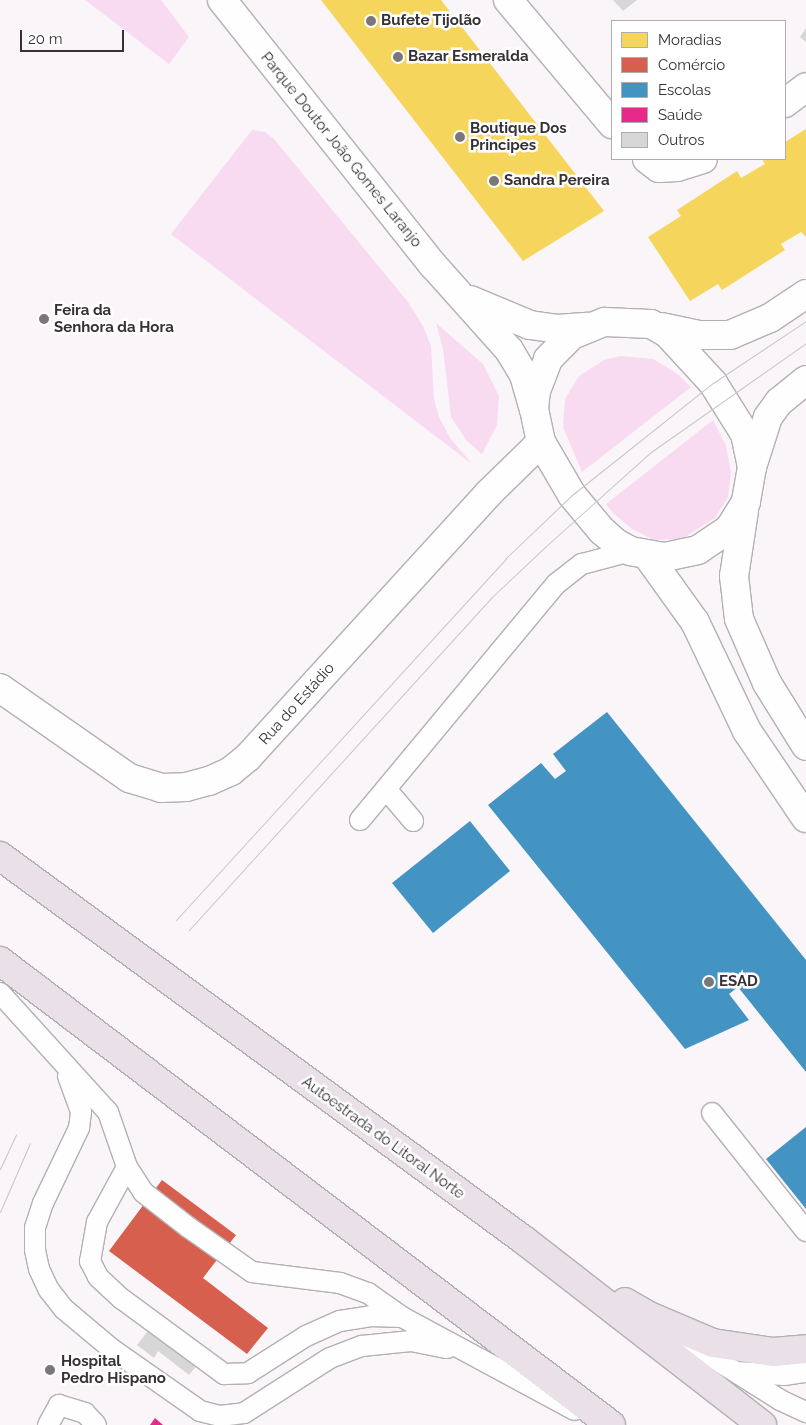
<!DOCTYPE html>
<meta charset="utf-8">
<style>
body{margin:0}
#map{position:relative;width:806px;height:1425px;overflow:hidden;background:#faf5f9;font-family:Raleway,sans-serif}
div>[style]{position:absolute}
[style*='--x']{left:calc(var(--x)*1px);top:calc(var(--y)*1px);width:calc(var(--w)*1px);rotate:calc(var(--a)*1deg)}
.green>*{inset:0;background:#f8dbf1}
.homes>*{inset:0;background:#f6d55c}
.shops>*{inset:0;background:#d6604d}
.schools>*{inset:0;background:#4393c3}
.health>*{inset:0;background:#e7298a}
.building>*{inset:0;background:#d8d7d7}
.roads{filter:drop-shadow(1px 0 #b3b0b3) drop-shadow(-1px 0 #b3b0b3) drop-shadow(0 1px #b3b0b3) drop-shadow(0 -1px #b3b0b3)}
.service>*{height:20px;margin:-10px;padding:0 10px;transform-origin:10px;border-radius:10px;background:#fefefe}
.minor>*{height:28px;margin:-14px;padding:0 14px;transform-origin:14px;border-radius:14px;background:#fefefe}
.tertiary>*{height:28px;margin:-14px;padding:0 14px;transform-origin:14px;border-radius:14px;background:#fefefe}
.secondary>*{height:28px;margin:-14px;padding:0 14px;transform-origin:14px;border-radius:14px;background:#fefefe}
.motorway>*{height:28px;margin:-14px;padding:0 14px;transform-origin:14px;border-radius:14px;background:#e9e1e7}
.tram>*{height:1px;margin:-0.5px;padding:0 0.5px;transform-origin:0.5px;border-radius:0.5px;background:#c5c5c5}
.dots>*{width:14px;height:14px;translate:-50% -50%;box-sizing:border-box;border:2px solid #fff;border-radius:50%}
span{translate:-50% -50%;white-space:nowrap;text-align:center;line-height:1.15;-webkit-text-stroke:5px #fff;paint-order:stroke}
.poi-label{font-size:15px;color:#353134;font-weight:700}
.left{translate:0 -50%;text-align:left}
.street-label{font-size:15px;color:#353134}
.legend{position:absolute;left:611px;top:20px;width:175px;height:140px;box-sizing:border-box;background:#fff;border:1px solid #aeadae;margin:0;padding:6px 9px;list-style:none;font-size:15px;color:#353134}
.legend li{display:flex;align-items:center;gap:10px;height:25px}
.legend b{width:25px;border:1px solid #aeadae}
.scale{position:absolute;left:20px;top:30px;width:104px;height:22px;box-sizing:border-box;border:2px solid #353134;border-top:0;padding-left:6px;font-size:15px;line-height:18px;white-space:nowrap;color:#353134;-webkit-text-stroke:4px #fff;paint-order:stroke}
</style>
<div id="map">
<div class="green">
<i style="clip-path:polygon(85px 0,161px 0,189px 37px,169px 64px)"></i>
<i style="clip-path:polygon(252px 130px,265px 132px,274px 139px,408px 302px,423px 326px,431px 346px,434px 399px,439px 417px,450px 438px,472px 464px,171px 234px)"></i>
<i style="clip-path:polygon(436px 323px,483px 364px,499px 396px,497px 425px,482px 454px,466px 440px,451px 417px,443px 349px)"></i>
<i style="clip-path:polygon(621px 356px,653px 359px,679px 375px,691px 387px,582px 472px,563px 427px,565px 399px,579px 376px,604px 360px)"></i>
<i style="clip-path:polygon(713px 420px,726px 446px,731px 472px,728px 497px,715px 518px,682px 539px,654px 540px,632px 529px,613px 513px,606px 504px)"></i>
</div>
<div class="homes">
<i style="clip-path:polygon(321px 0,441px 0,604px 211px,523px 261px)"></i>
<i style="clip-path:polygon(806px 129px,806px 237px,801px 232px,781px 244px,785px 250px,722px 290px,718px 284px,690px 301px,648px 237px,681px 216px,677px 210px,737px 171px,741px 178px,765px 164px,762px 159px,785px 159px,785px 142px)"></i>
</div>
<div class="shops">
<i style="clip-path:polygon(162px 1180px,236px 1235px,203px 1278px,268px 1328px,247px 1354px,109px 1251px)"></i>
</div>
<div class="schools">
<i style="clip-path:polygon(607px 712px,806px 960px,806px 1072px,738px 987px,729px 994px,749px 1020px,685px 1049px,488px 805px,541px 763px,555px 779px,566px 771px,553px 754px)"></i>
<i style="clip-path:polygon(470px 821px,510px 871px,433px 933px,392px 883px)"></i>
<i style="clip-path:polygon(806px 1127px,806px 1209px,766px 1159px)"></i>
</div>
<div class="health">
<i style="clip-path:polygon(155px 1418px,163px 1425px,150px 1425px)"></i>
</div>
<div class="building">
<i style="clip-path:polygon(613px 0,637px 0,623px 11px)"></i>
<i style="clip-path:polygon(806px 28px,806px 42px,800px 37px)"></i>
<i style="clip-path:polygon(157px 1319px,205px 1355px,189px 1375px,158px 1351px,154px 1358px,137px 1345px)"></i>
</div>
<div class="roads">
<div class="service">
<i style="--x:386;--y:789;--w:42;--a:49.8"></i>
<i style="--x:360;--y:820;--w:307;--a:-50.3"></i>
<i style="--x:556;--y:584;--w:33;--a:-38"></i>
<i style="--x:582;--y:564;--w:51;--a:-14.9"></i>
<i style="--x:0;--y:993;--w:161;--a:47.8"></i>
<i style="--x:108;--y:1112;--w:58;--a:70.9"></i>
<i style="--x:127;--y:1167;--w:30;--a:57"></i>
<i style="--x:143;--y:1192;--w:57;--a:37.9"></i>
<i style="--x:188;--y:1227;--w:78;--a:35.1"></i>
<i style="--x:252;--y:1272;--w:89;--a:7.1"></i>
<i style="--x:340;--y:1283;--w:30;--a:20"></i>
<i style="--x:368;--y:1293;--w:42;--a:35.2"></i>
<i style="--x:402;--y:1317;--w:196;--a:28.3"></i>
<i style="--x:68;--y:1076;--w:38;--a:70"></i>
<i style="--x:81;--y:1112;--w:16;--a:97"></i>
<i style="--x:79;--y:1128;--w:83;--a:115.6"></i>
<i style="--x:43;--y:1203;--w:26;--a:108"></i>
<i style="--x:35;--y:1228;--w:22;--a:90"></i>
<i style="--x:35;--y:1250;--w:19;--a:78"></i>
<i style="--x:39;--y:1269;--w:23;--a:65"></i>
<i style="--x:49;--y:1290;--w:24;--a:52"></i>
<i style="--x:64;--y:1309;--w:64;--a:39.9"></i>
<i style="--x:113;--y:1350;--w:106;--a:35"></i>
<i style="--x:200;--y:1411;--w:21;--a:14"></i>
<i style="--x:220;--y:1416;--w:24;--a:-7"></i>
<i style="--x:244;--y:1413;--w:102;--a:-32.6"></i>
<i style="--x:330;--y:1358;--w:34;--a:-21"></i>
<i style="--x:362;--y:1346;--w:49;--a:-5.8"></i>
<i style="--x:411;--y:1341;--w:37;--a:11"></i>
<i style="--x:712;--y:1113;--w:151;--a:51.5"></i>
<i style="--x:127;--y:1167;--w:63;--a:118.6"></i>
<i style="--x:97;--y:1222;--w:40;--a:100"></i>
<i style="--x:90;--y:1261;--w:18;--a:63"></i>
<i style="--x:98;--y:1277;--w:33;--a:43"></i>
<i style="--x:122;--y:1299;--w:127;--a:36.3"></i>
<i style="--x:224;--y:1374;--w:24;--a:-2"></i>
<i style="--x:248;--y:1373;--w:69;--a:-32.5"></i>
<i style="--x:306;--y:1336;--w:37;--a:-24"></i>
<i style="--x:340;--y:1321;--w:30;--a:-9"></i>
<i style="--x:370;--y:1316;--w:32;--a:2"></i>
<i style="--x:688;--y:1342;--w:109;--a:32.2"></i>
<i style="--x:780;--y:1400;--w:29;--a:25"></i>
<i style="--x:736;--y:1372;--w:48;--a:3.6"></i>
<i style="--x:784;--y:1375;--w:22;--a:-8"></i>
<i style="--x:48;--y:1425;--w:23;--a:-61"></i>
<i style="--x:59;--y:1405;--w:27;--a:17"></i>
<i style="--x:85;--y:1413;--w:16;--a:47"></i>
</div>
<div class="minor">
<i style="--x:508;--y:0;--w:162;--a:50"></i>
<i style="--x:785;--y:103;--w:26;--a:-37"></i>
<i style="--x:647;--y:159;--w:15;--a:37"></i>
<i style="--x:659;--y:168;--w:18;--a:-3"></i>
<i style="--x:677;--y:167;--w:27;--a:-17"></i>
<i style="--x:0;--y:688;--w:157;--a:34.9"></i>
<i style="--x:129;--y:778;--w:34;--a:17"></i>
<i style="--x:161;--y:788;--w:25;--a:-2"></i>
<i style="--x:186;--y:787;--w:24;--a:-15"></i>
<i style="--x:209;--y:781;--w:24;--a:-24"></i>
<i style="--x:231;--y:771;--w:22;--a:-39"></i>
<i style="--x:248;--y:757;--w:357;--a:-47.6"></i>
<i style="--x:489;--y:493;--w:73;--a:-44.4"></i>
</div>
<div class="tertiary">
<i style="--x:222;--y:0;--w:339;--a:51.5"></i>
<i style="--x:433;--y:265;--w:114;--a:48.2"></i>
<i style="--x:509;--y:350;--w:29;--a:59"></i>
<i style="--x:524;--y:375;--w:35;--a:74"></i>
<i style="--x:470;--y:300;--w:65;--a:22.6"></i>
<i style="--x:530;--y:325;--w:27;--a:8"></i>
<i style="--x:557;--y:329;--w:31;--a:-4"></i>
</div>
<div class="secondary">
<i style="--x:605;--y:322;--w:46;--a:2.5"></i>
<i style="--x:651;--y:324;--w:20;--a:30"></i>
<i style="--x:668;--y:334;--w:67;--a:47.4"></i>
<i style="--x:713;--y:383;--w:60;--a:57.9"></i>
<i style="--x:745;--y:434;--w:34;--a:78"></i>
<i style="--x:752;--y:467;--w:36;--a:100"></i>
<i style="--x:746;--y:502;--w:32;--a:122"></i>
<i style="--x:729;--y:529;--w:37;--a:146"></i>
<i style="--x:698;--y:550;--w:35;--a:168"></i>
<i style="--x:664;--y:557;--w:34;--a:-170"></i>
<i style="--x:631;--y:551;--w:17;--a:-152"></i>
<i style="--x:616;--y:543;--w:18;--a:-139"></i>
<i style="--x:602;--y:531;--w:47;--a:-129.8"></i>
<i style="--x:572;--y:495;--w:61;--a:-120.3"></i>
<i style="--x:541;--y:442;--w:34;--a:-102"></i>
<i style="--x:534;--y:409;--w:18;--a:-84"></i>
<i style="--x:536;--y:391;--w:34;--a:-69"></i>
<i style="--x:548;--y:359;--w:34;--a:-45"></i>
<i style="--x:572;--y:335;--w:35;--a:-22"></i>
<i style="--x:661;--y:327;--w:40;--a:12"></i>
<i style="--x:700;--y:335;--w:30;--a:0"></i>
<i style="--x:730;--y:335;--w:43;--a:-23"></i>
<i style="--x:770;--y:318;--w:43;--a:-33.7"></i>
<i style="--x:753;--y:464;--w:49;--a:-72.3"></i>
<i style="--x:768;--y:417;--w:19;--a:-54"></i>
<i style="--x:779;--y:402;--w:35;--a:-39"></i>
<i style="--x:744;--y:511;--w:66;--a:98.7"></i>
<i style="--x:734;--y:576;--w:43;--a:83.4"></i>
<i style="--x:739;--y:619;--w:70;--a:66.4"></i>
<i style="--x:767;--y:683;--w:74;--a:58.2"></i>
<i style="--x:647;--y:555;--w:82;--a:54.4"></i>
<i style="--x:695;--y:622;--w:121;--a:64.5"></i>
<i style="--x:747;--y:731;--w:105;--a:55.9"></i>
</div>
<div class="motorway">
<i style="--x:0;--y:856;--w:651;--a:36.25"></i>
<i style="--x:525;--y:1241;--w:300;--a:37.8"></i>
<i style="--x:0;--y:961;--w:767;--a:37.21"></i>
<i style="--x:625;--y:1302;--w:28;--a:30"></i>
<i style="--x:649;--y:1316;--w:69;--a:22.9"></i>
<i style="--x:713;--y:1343;--w:61;--a:8.5"></i>
<i style="--x:773;--y:1352;--w:33;--a:-5"></i>
</div>
</div>
<div class="tram">
<i style="--x:176;--y:920;--w:490;--a:-47.6"></i>
<i style="--x:506;--y:558;--w:91;--a:-43.7"></i>
<i style="--x:572;--y:495;--w:180;--a:-38.5"></i>
<i style="--x:713;--y:383;--w:112;--a:-33.7"></i>
<i style="--x:189;--y:930;--w:450;--a:-47.7"></i>
<i style="--x:492;--y:597;--w:73;--a:-43.3"></i>
<i style="--x:545;--y:547;--w:142;--a:-41.9"></i>
<i style="--x:651;--y:452;--w:189;--a:-35.1"></i>
<i style="--x:0;--y:1169;--w:38;--a:-65"></i>
<i style="--x:0;--y:1212;--w:75;--a:-66.5"></i>
</div>
<div class="dots">
<i style="left:371px;top:21px;background:#7a7679"></i>
<i style="left:398px;top:57px;background:#7a7679"></i>
<i style="left:460px;top:137px;background:#7a7679"></i>
<i style="left:494px;top:181px;background:#7a7679"></i>
<i style="left:44px;top:319px;background:#7a7679"></i>
<i style="left:709px;top:982px;background:#7a7679"></i>
<i style="left:50px;top:1370px;background:#7a7679"></i>
</div>
<div class="poi-label">
<span class="left" style="left:381px;top:21px">Bufete Tijolão</span>
<span class="left" style="left:408px;top:57px">Bazar Esmeralda</span>
<span class="left" style="left:470px;top:137px">Boutique Dos<br>Principes</span>
<span class="left" style="left:504px;top:181px">Sandra Pereira</span>
<span class="left" style="left:54px;top:319px">Feira da<br>Senhora da Hora</span>
<span class="left" style="left:719px;top:982px">ESAD</span>
<span class="left" style="left:61px;top:1370px">Hospital<br>Pedro Hispano</span>
</div>
<div class="street-label">
<span style="left:341px;top:150px;rotate:51deg">Parque Doutor João Gomes Laranjo</span>
<span style="left:297px;top:704px;rotate:-48deg">Rua do Estádio</span>
<span style="left:383px;top:1138px;rotate:36deg">Autoestrada do Litoral Norte</span>
</div>
<ul class="legend">
<li><b style="height:14px;background:#f6d55c"></b>Moradias</li>
<li><b style="height:14px;background:#d6604d"></b>Comércio</li>
<li><b style="height:14px;background:#4393c3"></b>Escolas</li>
<li><b style="height:14px;background:#e7298a"></b>Saúde</li>
<li><b style="height:14px;background:#d8d7d7"></b>Outros</li>
</ul>
<div class="scale">20 m</div>
</div>
